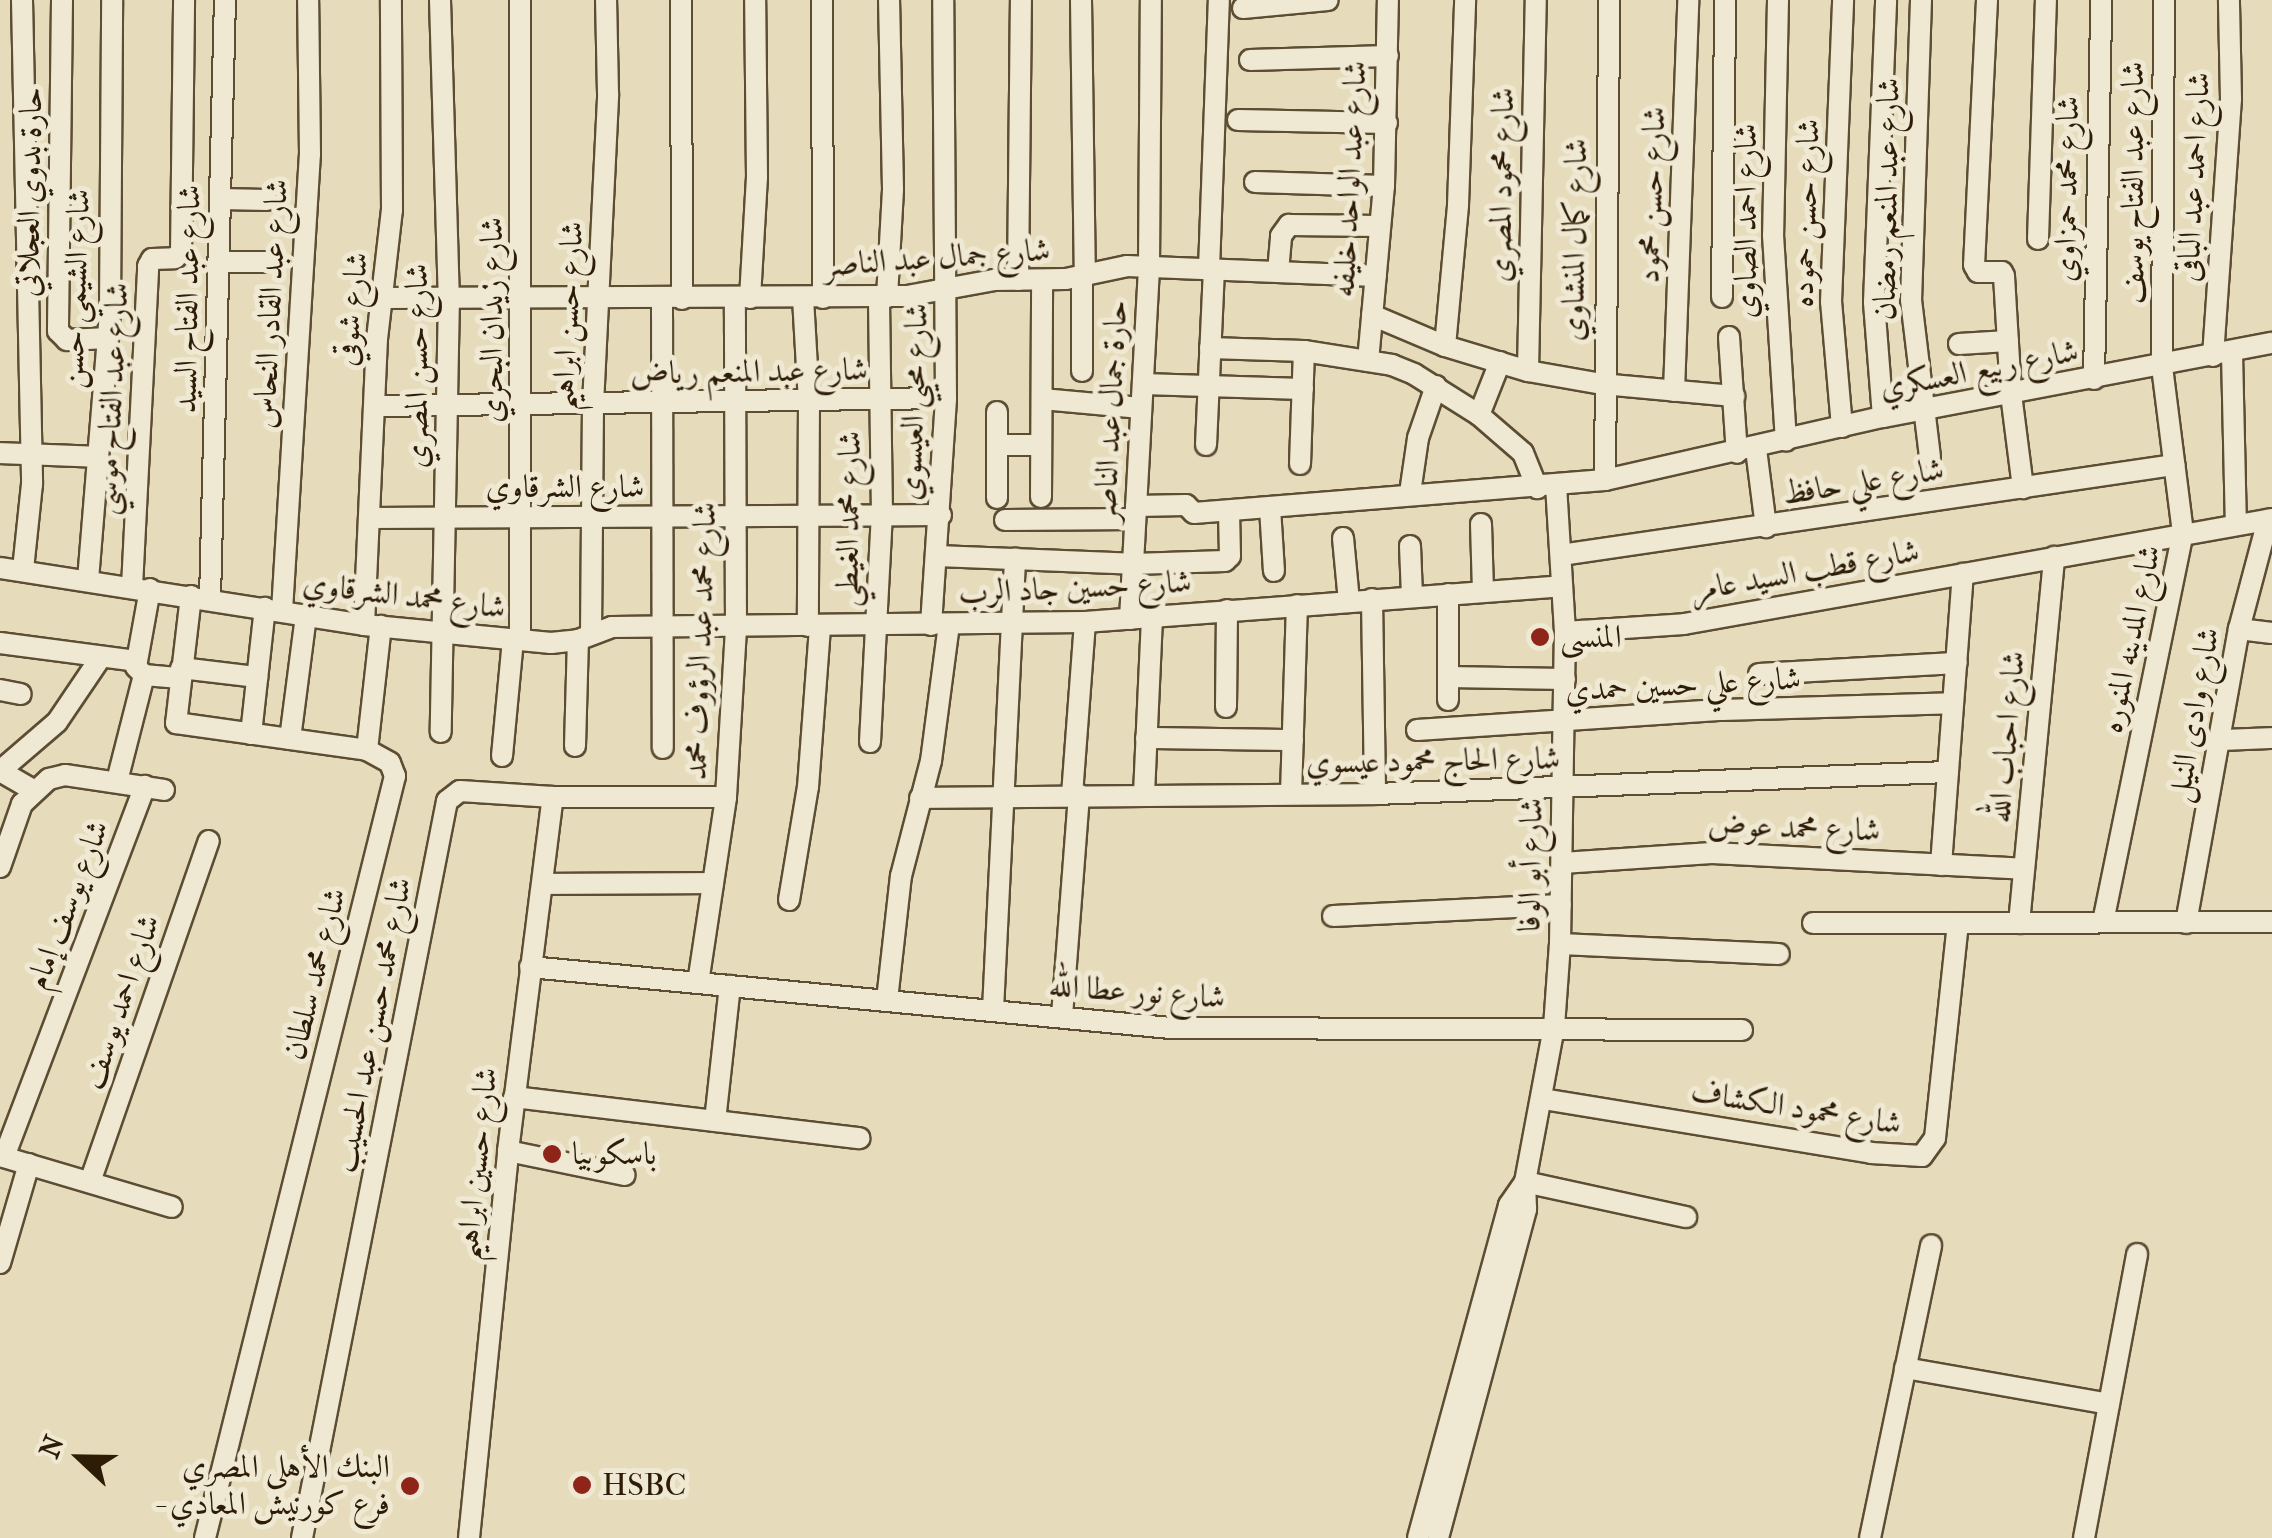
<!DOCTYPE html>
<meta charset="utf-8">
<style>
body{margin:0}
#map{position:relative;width:2272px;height:1538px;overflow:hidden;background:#e6dcbb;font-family:"IM FELL French Canon",Amiri,serif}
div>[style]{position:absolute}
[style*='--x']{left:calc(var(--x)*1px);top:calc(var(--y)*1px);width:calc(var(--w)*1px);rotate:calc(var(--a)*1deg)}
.roads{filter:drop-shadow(2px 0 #5c4d33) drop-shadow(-2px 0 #5c4d33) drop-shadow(0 2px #5c4d33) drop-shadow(0 -2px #5c4d33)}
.street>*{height:20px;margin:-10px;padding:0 10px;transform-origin:10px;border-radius:10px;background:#efe8d3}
.dots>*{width:28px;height:28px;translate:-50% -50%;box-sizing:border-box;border:5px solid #efe8d3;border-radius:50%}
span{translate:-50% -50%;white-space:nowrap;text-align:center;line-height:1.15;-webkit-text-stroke:10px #efe8d3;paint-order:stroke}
.street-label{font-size:32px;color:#2e1d06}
.poi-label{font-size:32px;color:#2e1d06}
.left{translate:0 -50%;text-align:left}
.right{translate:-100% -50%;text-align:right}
.north{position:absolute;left:30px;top:1408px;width:100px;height:100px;-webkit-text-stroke:8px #efe8d3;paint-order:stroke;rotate:292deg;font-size:28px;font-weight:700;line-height:40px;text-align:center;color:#2e1d06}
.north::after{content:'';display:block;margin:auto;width:35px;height:45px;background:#2e1d06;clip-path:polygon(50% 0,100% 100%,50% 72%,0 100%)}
</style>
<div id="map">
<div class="roads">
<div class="street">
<i style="--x:22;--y:0;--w:484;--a:88.8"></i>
<i style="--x:32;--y:484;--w:86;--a:96"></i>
<i style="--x:62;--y:0;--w:331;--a:90.7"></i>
<i style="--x:58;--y:331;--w:13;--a:45"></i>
<i style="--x:67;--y:340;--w:41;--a:-2.8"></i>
<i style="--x:440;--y:0;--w:297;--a:88.3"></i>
<i style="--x:449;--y:297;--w:435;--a:91.1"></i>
<i style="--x:520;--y:0;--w:640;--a:90"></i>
<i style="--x:681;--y:0;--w:299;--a:89.8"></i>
<i style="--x:822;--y:0;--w:298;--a:89.8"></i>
<i style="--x:1081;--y:0;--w:272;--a:89.2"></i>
<i style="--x:1778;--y:0;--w:235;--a:91.2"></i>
<i style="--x:1773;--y:235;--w:206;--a:86.4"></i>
<i style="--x:1921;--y:0;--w:300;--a:91.9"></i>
<i style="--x:1911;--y:300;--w:158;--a:83.1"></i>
<i style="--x:1987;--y:0;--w:265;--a:92.8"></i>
<i style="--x:1974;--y:265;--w:8;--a:60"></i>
<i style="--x:1978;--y:272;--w:24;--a:0"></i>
<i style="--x:2002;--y:272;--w:4;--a:63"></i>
<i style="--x:2004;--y:276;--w:118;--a:86.6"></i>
<i style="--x:2011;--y:394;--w:95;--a:82.7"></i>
<i style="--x:1243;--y:8;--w:85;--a:-5.4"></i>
<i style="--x:1250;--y:60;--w:138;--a:-1.7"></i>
<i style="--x:1238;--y:120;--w:149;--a:1.2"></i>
<i style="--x:1255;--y:182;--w:129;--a:1.8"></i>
<i style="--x:221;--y:199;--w:46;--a:1.2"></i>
<i style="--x:2038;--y:239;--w:239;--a:-88.1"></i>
<i style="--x:220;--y:262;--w:46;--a:0"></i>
<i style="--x:1209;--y:269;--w:269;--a:-87.9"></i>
<i style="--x:1278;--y:272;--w:36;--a:-85"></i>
<i style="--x:1281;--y:236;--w:14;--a:-54"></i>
<i style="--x:1289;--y:225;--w:91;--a:0.6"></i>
<i style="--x:1082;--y:274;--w:97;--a:90"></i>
<i style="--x:1018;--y:280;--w:280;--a:-89.4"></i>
<i style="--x:887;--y:297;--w:108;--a:-86.8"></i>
<i style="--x:893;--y:189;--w:189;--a:-91.2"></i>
<i style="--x:1722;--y:297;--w:297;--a:-89.4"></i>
<i style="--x:382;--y:298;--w:525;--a:-0.22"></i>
<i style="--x:907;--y:296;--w:88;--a:-10.4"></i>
<i style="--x:994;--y:280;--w:72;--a:-0.8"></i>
<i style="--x:1066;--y:279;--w:62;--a:-12"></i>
<i style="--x:1127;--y:266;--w:249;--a:2.3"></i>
<i style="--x:750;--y:298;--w:121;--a:-86.7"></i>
<i style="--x:757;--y:177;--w:177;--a:-90.6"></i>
<i style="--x:803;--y:298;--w:103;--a:86.7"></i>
<i style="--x:809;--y:401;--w:225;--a:90.3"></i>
<i style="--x:662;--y:299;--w:449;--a:89.9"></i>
<i style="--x:1372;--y:315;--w:79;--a:23"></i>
<i style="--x:1445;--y:346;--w:87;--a:16.8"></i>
<i style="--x:1528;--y:371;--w:75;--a:10"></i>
<i style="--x:1602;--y:384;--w:133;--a:5.2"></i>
<i style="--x:1729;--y:337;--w:116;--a:86.1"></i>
<i style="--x:1959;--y:344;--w:49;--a:-3.5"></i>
<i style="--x:1445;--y:346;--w:142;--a:-84.7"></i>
<i style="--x:1458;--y:205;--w:205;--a:-88"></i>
<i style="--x:1210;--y:348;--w:94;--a:1.8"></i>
<i style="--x:1304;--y:351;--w:89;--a:9"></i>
<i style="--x:1392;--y:365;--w:24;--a:22"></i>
<i style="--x:1414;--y:374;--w:77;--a:32.2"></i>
<i style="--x:1479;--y:415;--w:58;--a:40.8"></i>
<i style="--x:1523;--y:453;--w:38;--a:68"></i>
<i style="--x:2232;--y:353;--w:172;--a:88.7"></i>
<i style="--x:2213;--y:356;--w:258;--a:-86"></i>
<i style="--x:2231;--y:99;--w:99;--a:-91.2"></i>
<i style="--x:1368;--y:361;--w:176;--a:-84.8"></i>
<i style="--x:1384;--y:186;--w:186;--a:-88.8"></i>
<i style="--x:1528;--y:371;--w:371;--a:-88.8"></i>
<i style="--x:2094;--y:379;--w:379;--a:-88.9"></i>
<i style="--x:1143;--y:384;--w:160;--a:1.8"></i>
<i style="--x:1674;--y:391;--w:391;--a:-87.9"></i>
<i style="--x:1042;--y:399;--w:99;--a:5.2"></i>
<i style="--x:374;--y:406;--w:572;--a:-0.8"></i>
<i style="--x:1479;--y:415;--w:57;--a:-68.4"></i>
<i style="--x:1883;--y:417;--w:115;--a:-94.5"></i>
<i style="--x:1874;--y:302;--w:302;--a:-87.7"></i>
<i style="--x:1842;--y:427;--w:125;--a:-95"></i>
<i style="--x:1831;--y:302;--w:302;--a:-87.7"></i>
<i style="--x:997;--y:445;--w:43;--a:0"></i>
<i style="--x:1206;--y:445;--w:176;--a:-87.4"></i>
<i style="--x:1756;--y:449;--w:79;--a:82.7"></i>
<i style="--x:0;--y:453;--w:98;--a:2.3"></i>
<i style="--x:1300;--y:464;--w:113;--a:-88"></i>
<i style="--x:1605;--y:480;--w:480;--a:-89.5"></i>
<i style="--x:1410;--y:493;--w:56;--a:-81.7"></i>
<i style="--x:1418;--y:438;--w:55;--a:-70.9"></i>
<i style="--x:1041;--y:497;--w:217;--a:-89.7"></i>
<i style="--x:997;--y:498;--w:86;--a:-90"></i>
<i style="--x:1136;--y:506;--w:50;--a:-1.1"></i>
<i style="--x:1186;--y:505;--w:11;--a:45"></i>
<i style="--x:1194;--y:513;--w:412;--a:-4.6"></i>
<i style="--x:1605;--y:480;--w:285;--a:-12.8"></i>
<i style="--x:1883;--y:417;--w:396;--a:-10.8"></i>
<i style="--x:1270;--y:508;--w:63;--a:86.4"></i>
<i style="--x:369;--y:518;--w:572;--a:-0.3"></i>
<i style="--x:1005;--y:520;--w:130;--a:-0.4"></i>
<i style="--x:1481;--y:524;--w:67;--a:88.3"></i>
<i style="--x:1343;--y:538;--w:63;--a:84.6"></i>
<i style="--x:1410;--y:546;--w:50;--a:87.7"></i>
<i style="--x:1561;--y:555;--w:620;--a:-8.35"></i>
<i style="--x:937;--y:556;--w:196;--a:2.3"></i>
<i style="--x:1133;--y:564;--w:92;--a:-1.9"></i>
<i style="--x:1225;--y:561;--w:7;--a:-45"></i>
<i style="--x:1230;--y:556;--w:45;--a:-91.3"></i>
<i style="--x:0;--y:568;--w:368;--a:8.9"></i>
<i style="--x:364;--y:625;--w:188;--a:5.5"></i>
<i style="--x:551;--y:643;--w:27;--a:-6"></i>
<i style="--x:578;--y:640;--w:36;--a:-21"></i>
<i style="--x:612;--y:627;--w:473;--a:-0.6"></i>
<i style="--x:1085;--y:622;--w:478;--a:-4.3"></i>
<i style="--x:88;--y:580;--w:271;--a:-85.3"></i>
<i style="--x:110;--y:310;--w:310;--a:-89.6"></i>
<i style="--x:132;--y:587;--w:321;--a:-87.1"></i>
<i style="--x:148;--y:266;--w:8;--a:-60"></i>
<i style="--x:152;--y:259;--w:23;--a:-2"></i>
<i style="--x:175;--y:258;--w:8;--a:-45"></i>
<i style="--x:181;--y:252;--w:252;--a:-89.3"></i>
<i style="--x:150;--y:589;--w:79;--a:100.2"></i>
<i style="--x:136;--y:667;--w:11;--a:45"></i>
<i style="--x:144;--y:675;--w:36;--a:5"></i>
<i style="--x:191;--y:596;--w:128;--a:96.7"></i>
<i style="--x:176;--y:723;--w:193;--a:8"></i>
<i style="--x:367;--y:750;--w:26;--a:29"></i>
<i style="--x:390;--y:763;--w:14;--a:69"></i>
<i style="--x:395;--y:776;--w:785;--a:104"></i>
<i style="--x:210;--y:599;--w:599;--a:-88.57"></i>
<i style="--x:1372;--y:599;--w:195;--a:89.1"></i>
<i style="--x:282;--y:611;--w:458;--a:-86.5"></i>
<i style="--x:310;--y:154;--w:154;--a:-90.7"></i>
<i style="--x:1130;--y:619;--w:354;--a:-86.9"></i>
<i style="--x:1149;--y:266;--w:266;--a:-89.6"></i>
<i style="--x:364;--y:625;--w:286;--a:-87.4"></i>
<i style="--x:377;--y:339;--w:130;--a:-83.4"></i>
<i style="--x:392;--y:210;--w:210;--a:-90.3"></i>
<i style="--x:931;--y:625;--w:227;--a:-86.2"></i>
<i style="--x:946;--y:398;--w:398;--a:-90.4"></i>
<i style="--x:2239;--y:629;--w:33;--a:7"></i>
<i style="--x:1565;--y:632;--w:119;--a:-3.8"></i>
<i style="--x:1684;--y:624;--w:597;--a:-10.12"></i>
<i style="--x:591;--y:634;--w:229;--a:-89.5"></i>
<i style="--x:593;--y:405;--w:312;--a:-87.2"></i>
<i style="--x:608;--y:93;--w:93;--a:-91.2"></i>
<i style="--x:0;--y:643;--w:137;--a:7.5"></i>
<i style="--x:181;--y:668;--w:77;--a:6.8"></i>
<i style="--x:1759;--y:674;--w:198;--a:-3.2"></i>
<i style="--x:1448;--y:677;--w:117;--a:1"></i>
<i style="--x:0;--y:690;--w:21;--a:11"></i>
<i style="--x:1448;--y:700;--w:106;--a:-90"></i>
<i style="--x:1226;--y:707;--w:97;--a:-89.4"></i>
<i style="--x:1417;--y:730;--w:306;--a:-3.8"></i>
<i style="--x:1722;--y:710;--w:231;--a:-1.7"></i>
<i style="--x:251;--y:734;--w:127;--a:-83.7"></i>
<i style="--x:1146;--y:738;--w:147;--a:0.8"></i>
<i style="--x:290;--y:739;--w:125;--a:-82.6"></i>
<i style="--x:2220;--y:740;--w:52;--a:-2.2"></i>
<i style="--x:870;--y:742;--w:227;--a:-87"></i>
<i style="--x:882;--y:515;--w:218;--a:-90.8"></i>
<i style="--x:575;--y:746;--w:106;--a:-88.4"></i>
<i style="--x:367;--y:750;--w:125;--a:-83.6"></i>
<i style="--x:502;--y:756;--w:117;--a:-84.6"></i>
<i style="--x:117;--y:781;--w:109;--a:-75.7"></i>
<i style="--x:33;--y:790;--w:38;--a:-150"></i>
<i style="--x:0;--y:771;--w:75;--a:-40.7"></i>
<i style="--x:57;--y:722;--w:78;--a:-55.9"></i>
<i style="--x:1144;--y:794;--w:177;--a:-87.4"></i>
<i style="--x:1291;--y:794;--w:189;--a:-88.2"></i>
<i style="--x:1072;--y:795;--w:173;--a:-85.7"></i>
<i style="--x:920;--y:798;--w:455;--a:-0.5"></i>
<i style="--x:1375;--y:794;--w:573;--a:-2.2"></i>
<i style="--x:1562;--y:863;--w:150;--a:-3.8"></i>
<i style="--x:1712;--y:853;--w:312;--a:2.9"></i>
<i style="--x:1941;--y:865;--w:292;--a:-85.7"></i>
<i style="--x:0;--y:867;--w:67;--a:-70.8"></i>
<i style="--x:22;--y:804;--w:37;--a:-43"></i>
<i style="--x:49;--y:779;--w:16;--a:-14"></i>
<i style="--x:65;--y:775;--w:100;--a:8.6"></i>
<i style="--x:543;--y:884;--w:170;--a:-0.3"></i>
<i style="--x:789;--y:900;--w:115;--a:-80.5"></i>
<i style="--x:808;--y:787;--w:161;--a:-85.7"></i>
<i style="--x:1333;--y:916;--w:228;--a:-2.8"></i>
<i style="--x:2103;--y:922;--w:397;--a:-78.4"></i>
<i style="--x:2183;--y:533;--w:168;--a:-97.2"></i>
<i style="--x:2162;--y:366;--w:366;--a:-89.7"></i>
<i style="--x:1813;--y:923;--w:459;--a:-0.1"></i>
<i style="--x:2019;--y:923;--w:368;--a:-84.5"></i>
<i style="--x:2186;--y:923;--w:299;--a:-79.8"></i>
<i style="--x:2239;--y:629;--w:113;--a:-75.1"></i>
<i style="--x:1560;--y:944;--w:219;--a:2.6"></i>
<i style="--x:530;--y:967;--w:644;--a:5.44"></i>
<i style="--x:1171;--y:1028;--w:571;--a:0.2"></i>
<i style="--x:698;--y:983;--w:188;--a:-81.4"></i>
<i style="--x:726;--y:797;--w:170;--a:-86.6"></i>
<i style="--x:736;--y:627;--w:328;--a:-90.2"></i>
<i style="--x:887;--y:1000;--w:125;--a:-83.6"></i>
<i style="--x:901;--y:876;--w:119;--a:-75.4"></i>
<i style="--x:931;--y:761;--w:137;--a:-82.5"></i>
<i style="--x:993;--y:1010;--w:452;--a:-87.2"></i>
<i style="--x:1062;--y:1016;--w:222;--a:-85.6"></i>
<i style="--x:514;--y:1097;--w:348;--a:6.8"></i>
<i style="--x:1543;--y:1099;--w:332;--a:9.3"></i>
<i style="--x:1871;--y:1153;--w:51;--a:3.4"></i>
<i style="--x:1922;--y:1156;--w:22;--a:-54"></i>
<i style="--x:1935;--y:1138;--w:216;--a:-83.9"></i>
<i style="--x:715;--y:1121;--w:136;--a:-83.7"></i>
<i style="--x:508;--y:1151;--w:119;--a:11.6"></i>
<i style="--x:0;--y:1156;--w:179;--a:16.5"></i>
<i style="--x:4;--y:1157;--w:397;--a:-69.2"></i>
<i style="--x:90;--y:1182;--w:361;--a:-70.8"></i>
<i style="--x:1525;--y:1182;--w:165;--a:12.3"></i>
<i style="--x:0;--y:1263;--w:103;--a:-73.7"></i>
<i style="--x:1905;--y:1368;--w:207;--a:10"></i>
<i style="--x:302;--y:1538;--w:751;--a:-78.87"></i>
<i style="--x:447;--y:801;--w:16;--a:-38"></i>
<i style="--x:460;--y:791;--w:93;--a:3.7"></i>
<i style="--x:553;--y:797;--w:173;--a:0"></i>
<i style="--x:469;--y:1538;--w:389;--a:-84.2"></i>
<i style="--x:508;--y:1151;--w:357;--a:-82.8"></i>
<i style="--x:1418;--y:1538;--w:345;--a:-74.7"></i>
<i style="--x:1509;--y:1205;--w:28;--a:-55"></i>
<i style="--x:1438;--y:1538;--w:341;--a:-75"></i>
<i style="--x:1526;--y:1209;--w:27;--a:-92"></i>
<i style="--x:1525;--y:1182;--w:158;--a:-79.4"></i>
<i style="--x:1554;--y:1027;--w:83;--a:-85.9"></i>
<i style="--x:1560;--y:944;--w:312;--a:-89.1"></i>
<i style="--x:1565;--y:632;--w:146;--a:-93.5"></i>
<i style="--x:1870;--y:1538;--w:299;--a:-78.2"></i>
<i style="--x:2084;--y:1538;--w:289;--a:-79.4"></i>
</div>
</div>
<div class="dots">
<i style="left:1540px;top:637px;background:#8f2418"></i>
<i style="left:552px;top:1154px;background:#8f2418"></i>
<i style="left:582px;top:1485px;background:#8f2418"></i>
<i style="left:410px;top:1486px;background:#8f2418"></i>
</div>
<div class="street-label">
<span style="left:2194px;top:177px;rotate:-87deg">شارع احمد عبد الباقى</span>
<span style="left:1350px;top:179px;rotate:-87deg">شارع عبد الواحد خليفه</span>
<span style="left:2133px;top:183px;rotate:-90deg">شارع عبد الفتاح يوسف</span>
<span style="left:1502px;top:185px;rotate:-89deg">شارع محمود المصري</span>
<span style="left:2067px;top:189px;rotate:-89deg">شارع محمد حمزاوي</span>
<span style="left:30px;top:192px;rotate:-89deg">حارة بدوي العجلاتي</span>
<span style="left:1652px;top:195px;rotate:-88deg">شارع حسن محمود</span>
<span style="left:1887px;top:199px;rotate:-89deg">شارع عبد المنعم رمضان</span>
<span style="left:1806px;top:213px;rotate:-88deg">شارع حسن حموده</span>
<span style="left:1746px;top:221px;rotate:-90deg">شارع احمد الصاوي</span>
<span style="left:1575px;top:240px;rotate:-89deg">شارع كمال المنشاوي</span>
<span style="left:937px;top:258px;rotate:-4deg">شارع جمال عبد الناصر</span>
<span style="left:76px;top:289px;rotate:-88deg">شارع الشيمي حسن</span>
<span style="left:188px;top:299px;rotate:-89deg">شارع عبد الفتاح السيد</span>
<span style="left:271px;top:304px;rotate:-87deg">شارع عبد القادر النحاس</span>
<span style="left:352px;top:309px;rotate:-84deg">شارع شوقي</span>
<span style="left:568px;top:316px;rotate:-87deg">شارع حسن ابراهيم</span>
<span style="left:492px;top:320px;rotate:-90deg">شارع زيدان البحري</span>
<span style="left:417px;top:366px;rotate:-90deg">شارع حسن المصري</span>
<span style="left:1979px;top:370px;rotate:-11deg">شارع ربيع العسكري</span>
<span style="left:749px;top:372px;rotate:-1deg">شارع عبد المنعم رياض</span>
<span style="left:112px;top:399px;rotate:-87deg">شارع عبد الفتاح موسي</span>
<span style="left:914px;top:402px;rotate:-88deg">شارع محيي العيسوي</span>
<span style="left:1111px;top:411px;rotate:-87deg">حارة جمال عبد الناصر</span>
<span style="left:1863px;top:482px;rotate:-9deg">شارع علي حافظ</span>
<span style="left:565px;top:487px">شارع الشرقاوي</span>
<span style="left:849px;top:519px;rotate:-89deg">شارع محمد الغيطي</span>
<span style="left:1805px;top:571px;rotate:-10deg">شارع قطب السيد عامر</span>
<span style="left:1075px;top:588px;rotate:-3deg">شارع حسين جاد الرب</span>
<span style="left:404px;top:596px;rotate:7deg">شارع محمد الشرقاوي</span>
<span style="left:2131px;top:639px;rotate:-78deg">شارع المدينه المنوره</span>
<span style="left:701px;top:641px;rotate:-88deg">شارع محمد عبد الرؤوف محمد</span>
<span style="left:1683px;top:685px;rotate:-3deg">شارع علي حسين حمدي</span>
<span style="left:2194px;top:715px;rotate:-80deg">شارع وادى النيل</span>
<span style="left:2007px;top:737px;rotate:-85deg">شارع احباب الله</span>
<span style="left:1433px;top:761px;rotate:-1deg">شارع الحاج محمود عيسوي</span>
<span style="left:1794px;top:828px;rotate:2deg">شارع محمد عوض</span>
<span style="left:1531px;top:865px;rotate:-89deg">شارع أبو الوفا</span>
<span style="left:68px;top:905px;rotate:-69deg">شارع يوسف إمام</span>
<span style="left:315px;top:974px;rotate:-76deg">شارع محمد سلطان</span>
<span style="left:1137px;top:992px;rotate:4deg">شارع نور عطا الله</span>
<span style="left:121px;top:1002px;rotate:-71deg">شارع احمد يوسف</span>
<span style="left:373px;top:1025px;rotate:-79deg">شارع محمد حسن عبد الحسيب</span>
<span style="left:1796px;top:1108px;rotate:9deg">شارع محمود الكشاف</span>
<span style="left:477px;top:1164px;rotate:-84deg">شارع حسين ابراهيم</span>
</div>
<div class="poi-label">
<span class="left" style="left:1560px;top:637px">المنسى</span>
<span class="left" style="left:572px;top:1154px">باسكوبيا</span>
<span class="right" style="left:390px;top:1486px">البنك الأهلي المصري<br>- فرع كورنيش المعادي</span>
<span class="left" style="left:602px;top:1485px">HSBC</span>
</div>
<div class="north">N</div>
</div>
